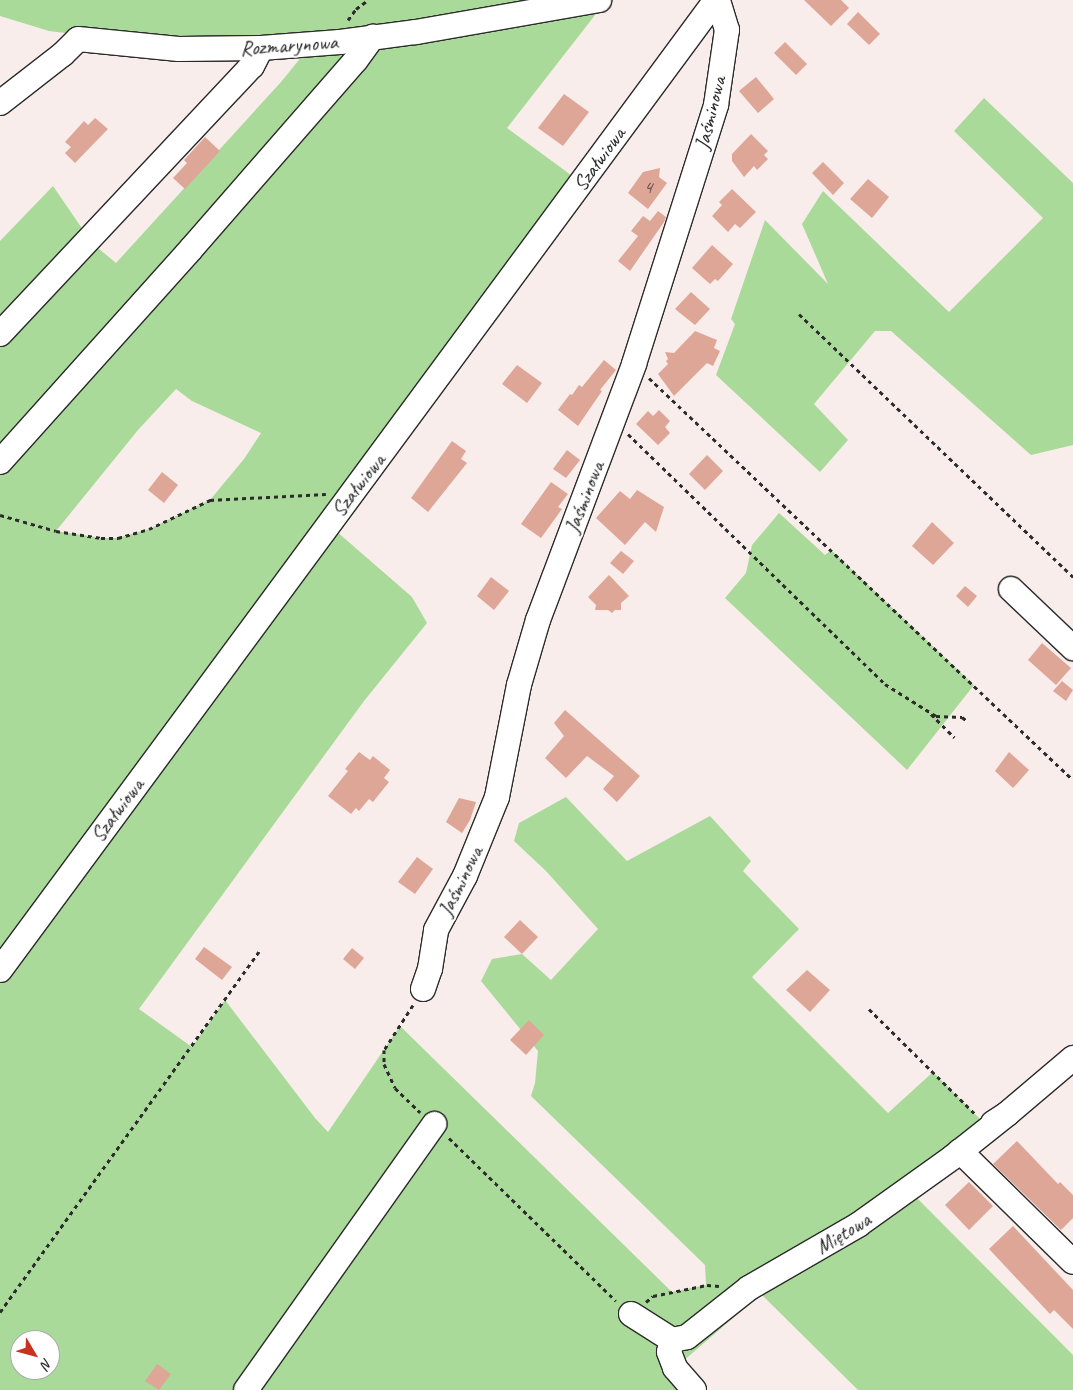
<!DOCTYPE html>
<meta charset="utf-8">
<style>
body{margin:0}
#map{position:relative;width:1073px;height:1390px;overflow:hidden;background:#f8edea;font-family:Caveat,sans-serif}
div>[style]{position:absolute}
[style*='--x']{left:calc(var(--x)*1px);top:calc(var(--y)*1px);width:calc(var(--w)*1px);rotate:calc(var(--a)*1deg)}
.green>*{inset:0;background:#aada9a}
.building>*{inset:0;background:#dea697}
.path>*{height:3px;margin-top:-1.5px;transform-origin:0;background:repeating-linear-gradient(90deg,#2b2b2b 0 4px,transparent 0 8px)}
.roads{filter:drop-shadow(1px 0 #2b2b2b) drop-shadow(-1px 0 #2b2b2b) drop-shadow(0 1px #2b2b2b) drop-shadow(0 -1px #2b2b2b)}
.minor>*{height:24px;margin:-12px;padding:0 12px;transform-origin:12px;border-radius:12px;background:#fff}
span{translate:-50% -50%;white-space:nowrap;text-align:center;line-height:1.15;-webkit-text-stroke:4px #fff;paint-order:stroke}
.number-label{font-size:19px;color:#584a46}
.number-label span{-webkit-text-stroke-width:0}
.street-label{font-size:21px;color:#2b2b2b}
.north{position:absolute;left:10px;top:1330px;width:50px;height:50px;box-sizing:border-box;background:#fff;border:1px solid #aaa;border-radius:50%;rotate:127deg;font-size:14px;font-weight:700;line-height:20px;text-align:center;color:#2b2b2b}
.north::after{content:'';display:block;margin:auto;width:18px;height:22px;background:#c8321e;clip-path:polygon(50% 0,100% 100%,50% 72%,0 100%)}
</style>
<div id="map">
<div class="green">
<i style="clip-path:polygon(0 0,566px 0,274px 41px,90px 36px,49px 31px,0 16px)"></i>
<i style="clip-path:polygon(evenodd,599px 10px,507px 128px,575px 178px,328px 524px,412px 597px,427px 623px,364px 701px,139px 1009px,192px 1047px,225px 1000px,315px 1118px,328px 1132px,400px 1026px,672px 1292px,706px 1285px,705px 1265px,531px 1096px,535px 1083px,538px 1051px,481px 981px,492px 959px,522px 954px,551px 980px,598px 929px,546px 871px,514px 841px,519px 823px,566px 797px,627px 861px,710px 816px,751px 861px,743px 871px,799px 929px,752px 977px,888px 1113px,933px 1072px,988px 1127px,908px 1189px,1073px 1355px,1073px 1390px,858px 1390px,761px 1294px,675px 1368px,694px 1390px,0 1390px,0 241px,53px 186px,92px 243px,116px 263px,281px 82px,303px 55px,599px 10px,176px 389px,192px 401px,261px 433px,244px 459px,210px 500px,149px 529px,118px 538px,101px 538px,56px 531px,138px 430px,176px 389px,599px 10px,20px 1340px,50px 1340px,50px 1370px,20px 1370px,20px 1340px)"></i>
<i style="clip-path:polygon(984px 98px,1073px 183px,1073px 445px,1031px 455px,891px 331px,875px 331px,814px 404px,848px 440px,820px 472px,716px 375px,735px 324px,731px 319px,765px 220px,828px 284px,802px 224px,823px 191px,949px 312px,1043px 218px,954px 131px)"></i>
<i style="clip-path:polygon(779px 513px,825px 555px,831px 550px,974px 685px,907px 770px,725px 598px,746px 573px,752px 545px)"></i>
</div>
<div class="building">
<i style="clip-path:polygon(804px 0,841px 0,849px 8px,831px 26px)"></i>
<i style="clip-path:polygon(858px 12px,880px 34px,869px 45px,847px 24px)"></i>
<i style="clip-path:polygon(785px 42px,807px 64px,796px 75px,774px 53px)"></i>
<i style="clip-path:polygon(756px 77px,774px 99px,758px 113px,739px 91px)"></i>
<i style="clip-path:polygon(564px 94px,589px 112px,563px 146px,538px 128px)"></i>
<i style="clip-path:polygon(95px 118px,108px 129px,75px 163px,65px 153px,71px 147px,65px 142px,84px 121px,88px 125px)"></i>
<i style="clip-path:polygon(751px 134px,768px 151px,764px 155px,768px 159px,757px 170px,754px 166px,744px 177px,732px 161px,732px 154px)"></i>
<i style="clip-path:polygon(205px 137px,220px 151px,185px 189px,173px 178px,187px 163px,184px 160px)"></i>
<i style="clip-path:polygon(823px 162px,844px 183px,833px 195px,812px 173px)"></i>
<i style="clip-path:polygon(660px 168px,659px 177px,667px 183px,648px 209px,628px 193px,643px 172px)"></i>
<i style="clip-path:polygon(868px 179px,889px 197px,872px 218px,850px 199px)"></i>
<i style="clip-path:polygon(732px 189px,756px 212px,740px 228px,735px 224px,728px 232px,712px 216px,722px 205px,719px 202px)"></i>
<i style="clip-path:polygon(658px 211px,666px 217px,664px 222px,630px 271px,618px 261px,638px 236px,631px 231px,643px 216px,650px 221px)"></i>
<i style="clip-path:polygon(712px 245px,733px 264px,718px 281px,715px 279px,710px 284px,692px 268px)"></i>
<i style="clip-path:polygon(691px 292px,710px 309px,695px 325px,675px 309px)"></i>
<i style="clip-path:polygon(695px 331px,717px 340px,714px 348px,720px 351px,713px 366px,707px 363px,674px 396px,658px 374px,668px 364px,666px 361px,668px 359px,665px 352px,674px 353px)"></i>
<i style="clip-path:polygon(604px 360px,616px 370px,600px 390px,602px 391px,578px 426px,558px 410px,570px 394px,572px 395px,579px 385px,582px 387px)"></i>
<i style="clip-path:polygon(517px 365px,542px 383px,527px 403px,502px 384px)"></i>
<i style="clip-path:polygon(659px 410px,670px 421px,665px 427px,670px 433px,658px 445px,636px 424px,648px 411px,653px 416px)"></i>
<i style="clip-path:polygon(452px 441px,466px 451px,461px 459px,467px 463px,428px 512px,411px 498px)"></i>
<i style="clip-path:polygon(567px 450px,580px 460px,566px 478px,553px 469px)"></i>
<i style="clip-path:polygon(707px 455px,723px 471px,705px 490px,689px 474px)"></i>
<i style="clip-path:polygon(162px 472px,178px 485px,164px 503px,148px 490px)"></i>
<i style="clip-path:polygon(551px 482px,568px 494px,558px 507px,562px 509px,541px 538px,521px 524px)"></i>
<i style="clip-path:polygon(637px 490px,664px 507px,656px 532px,645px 522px,625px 545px,596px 518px,620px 491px,630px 499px)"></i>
<i style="clip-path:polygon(932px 522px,954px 543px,933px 565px,912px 546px)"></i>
<i style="clip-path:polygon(621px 551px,634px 561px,623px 574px,610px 563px)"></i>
<i style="clip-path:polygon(609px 575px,629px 596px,621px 603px,621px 610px,615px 610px,612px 613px,608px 610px,595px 610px,596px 605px,588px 597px)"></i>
<i style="clip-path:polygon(491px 577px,509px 591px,494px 610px,477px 596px)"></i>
<i style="clip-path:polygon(965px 586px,977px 596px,968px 607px,956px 596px)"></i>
<i style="clip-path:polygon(1042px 643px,1071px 668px,1056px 685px,1028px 660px)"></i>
<i style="clip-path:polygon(1062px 681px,1073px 690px,1066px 701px,1053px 691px)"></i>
<i style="clip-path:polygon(565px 710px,640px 776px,617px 802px,603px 789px,614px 776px,587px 756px,566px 778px,545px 758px,564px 736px,554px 723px)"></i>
<i style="clip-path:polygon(359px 752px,370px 760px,373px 756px,390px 770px,384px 778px,389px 782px,373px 802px,369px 799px,359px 811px,356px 808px,351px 814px,328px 796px,348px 771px,345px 769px)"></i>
<i style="clip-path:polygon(1009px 752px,1029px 770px,1013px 788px,995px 771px)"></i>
<i style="clip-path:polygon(459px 798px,476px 802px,470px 820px,462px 833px,446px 822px)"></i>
<i style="clip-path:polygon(417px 857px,433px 869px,415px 894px,398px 882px)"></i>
<i style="clip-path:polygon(520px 920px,538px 937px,522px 954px,504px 937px)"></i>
<i style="clip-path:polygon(204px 947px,232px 967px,222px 980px,195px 959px)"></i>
<i style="clip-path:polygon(352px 948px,364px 958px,355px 969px,343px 959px)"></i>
<i style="clip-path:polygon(807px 970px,830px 990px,810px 1012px,786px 990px)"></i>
<i style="clip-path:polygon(529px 1020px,544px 1035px,526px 1055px,510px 1040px)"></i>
<i style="clip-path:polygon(1017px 1141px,1058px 1184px,1060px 1182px,1073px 1195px,1073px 1218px,1061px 1230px,993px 1164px)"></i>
<i style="clip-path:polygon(969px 1182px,993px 1206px,969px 1230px,945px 1205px)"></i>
<i style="clip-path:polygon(1013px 1226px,1073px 1290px,1073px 1329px,1054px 1310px,1050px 1314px,989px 1249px)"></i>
<i style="clip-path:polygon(157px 1364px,171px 1374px,159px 1390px,145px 1381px)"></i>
</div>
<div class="path">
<i style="--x:348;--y:20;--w:14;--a:-54"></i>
<i style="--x:356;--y:9;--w:15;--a:-37"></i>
<i style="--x:799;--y:314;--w:380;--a:43.8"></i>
<i style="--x:649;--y:378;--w:584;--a:43.47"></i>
<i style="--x:628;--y:434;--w:359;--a:44.2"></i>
<i style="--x:885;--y:684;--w:60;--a:32.1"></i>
<i style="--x:936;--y:716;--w:26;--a:2"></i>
<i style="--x:962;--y:717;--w:6;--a:39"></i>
<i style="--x:0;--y:515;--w:58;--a:15.9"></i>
<i style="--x:56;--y:531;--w:46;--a:8.8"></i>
<i style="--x:101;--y:538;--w:17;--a:0"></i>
<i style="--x:118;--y:538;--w:32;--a:-16"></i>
<i style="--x:149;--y:529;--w:68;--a:-25.4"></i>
<i style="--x:210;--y:500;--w:116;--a:-3"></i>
<i style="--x:931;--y:714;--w:33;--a:45"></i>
<i style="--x:413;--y:1005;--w:54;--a:122.8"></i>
<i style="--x:384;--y:1050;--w:14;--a:90"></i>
<i style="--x:384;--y:1064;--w:26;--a:65"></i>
<i style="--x:395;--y:1088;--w:35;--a:44"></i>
<i style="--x:869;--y:1009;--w:149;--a:44.7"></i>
<i style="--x:449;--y:1138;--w:233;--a:44.3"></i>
<i style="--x:646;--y:1302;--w:9;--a:-41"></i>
<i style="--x:653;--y:1296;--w:55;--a:-11.5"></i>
<i style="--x:707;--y:1285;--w:12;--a:5"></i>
<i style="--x:0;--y:1312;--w:444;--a:-54.3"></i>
</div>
<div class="roads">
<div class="minor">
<i style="--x:0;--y:103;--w:80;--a:-37.9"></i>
<i style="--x:63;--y:54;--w:21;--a:-45"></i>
<i style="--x:78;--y:39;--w:101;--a:5.7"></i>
<i style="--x:179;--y:49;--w:82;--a:-0.7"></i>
<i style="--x:261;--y:48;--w:79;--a:-4.3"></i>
<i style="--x:340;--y:42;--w:77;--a:-7.5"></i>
<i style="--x:416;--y:32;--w:186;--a:-9.9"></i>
<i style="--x:0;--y:334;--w:368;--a:-46.8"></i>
<i style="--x:252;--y:66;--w:20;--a:-63"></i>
<i style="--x:0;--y:462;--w:286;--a:-48.1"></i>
<i style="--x:191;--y:249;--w:251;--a:-48.9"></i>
<i style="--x:356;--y:60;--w:29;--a:-54"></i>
<i style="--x:1011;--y:589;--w:86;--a:43.6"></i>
<i style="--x:0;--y:970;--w:1206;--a:-53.57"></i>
<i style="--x:423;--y:989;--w:21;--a:-71"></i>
<i style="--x:430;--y:969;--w:39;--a:-81"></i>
<i style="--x:436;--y:930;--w:61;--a:-61.8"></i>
<i style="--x:465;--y:876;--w:85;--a:-67.9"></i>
<i style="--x:497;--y:797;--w:114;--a:-78.9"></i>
<i style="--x:519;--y:685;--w:68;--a:-73.7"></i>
<i style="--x:538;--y:620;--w:273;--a:-69.4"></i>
<i style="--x:634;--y:364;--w:272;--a:-72.4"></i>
<i style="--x:716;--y:105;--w:76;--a:-81.7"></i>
<i style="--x:727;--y:30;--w:31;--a:-107"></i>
<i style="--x:993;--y:1123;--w:17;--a:-33"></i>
<i style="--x:1007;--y:1114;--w:87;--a:-40.3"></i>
<i style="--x:960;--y:1151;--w:158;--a:44.5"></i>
<i style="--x:631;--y:1314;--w:49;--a:32.4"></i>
<i style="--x:672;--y:1340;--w:15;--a:-11"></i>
<i style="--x:687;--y:1337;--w:79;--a:-38.3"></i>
<i style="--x:749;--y:1288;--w:126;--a:-30"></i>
<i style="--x:858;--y:1225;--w:117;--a:-35.6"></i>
<i style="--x:953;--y:1157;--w:69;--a:-38.5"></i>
<i style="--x:672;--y:1340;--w:12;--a:104"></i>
<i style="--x:669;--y:1352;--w:17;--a:69"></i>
<i style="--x:675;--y:1368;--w:29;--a:49"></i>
<i style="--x:246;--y:1390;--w:326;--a:-54.7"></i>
</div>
</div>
<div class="number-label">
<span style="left:648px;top:188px">4</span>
</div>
<div class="street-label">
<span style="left:289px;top:45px;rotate:-4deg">Rozmarynowa</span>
<span style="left:710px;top:113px;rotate:-76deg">Jaśminowa</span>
<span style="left:599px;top:159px;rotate:-54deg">Szałwiowa</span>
<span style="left:358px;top:485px;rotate:-53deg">Szałwiowa</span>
<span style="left:584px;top:497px;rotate:-69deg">Jaśminowa</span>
<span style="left:117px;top:810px;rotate:-54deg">Szałwiowa</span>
<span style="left:460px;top:881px;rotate:-64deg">Jaśminowa</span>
<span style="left:843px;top:1233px;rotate:-32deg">Miętowa</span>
</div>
<div class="north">N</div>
</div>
